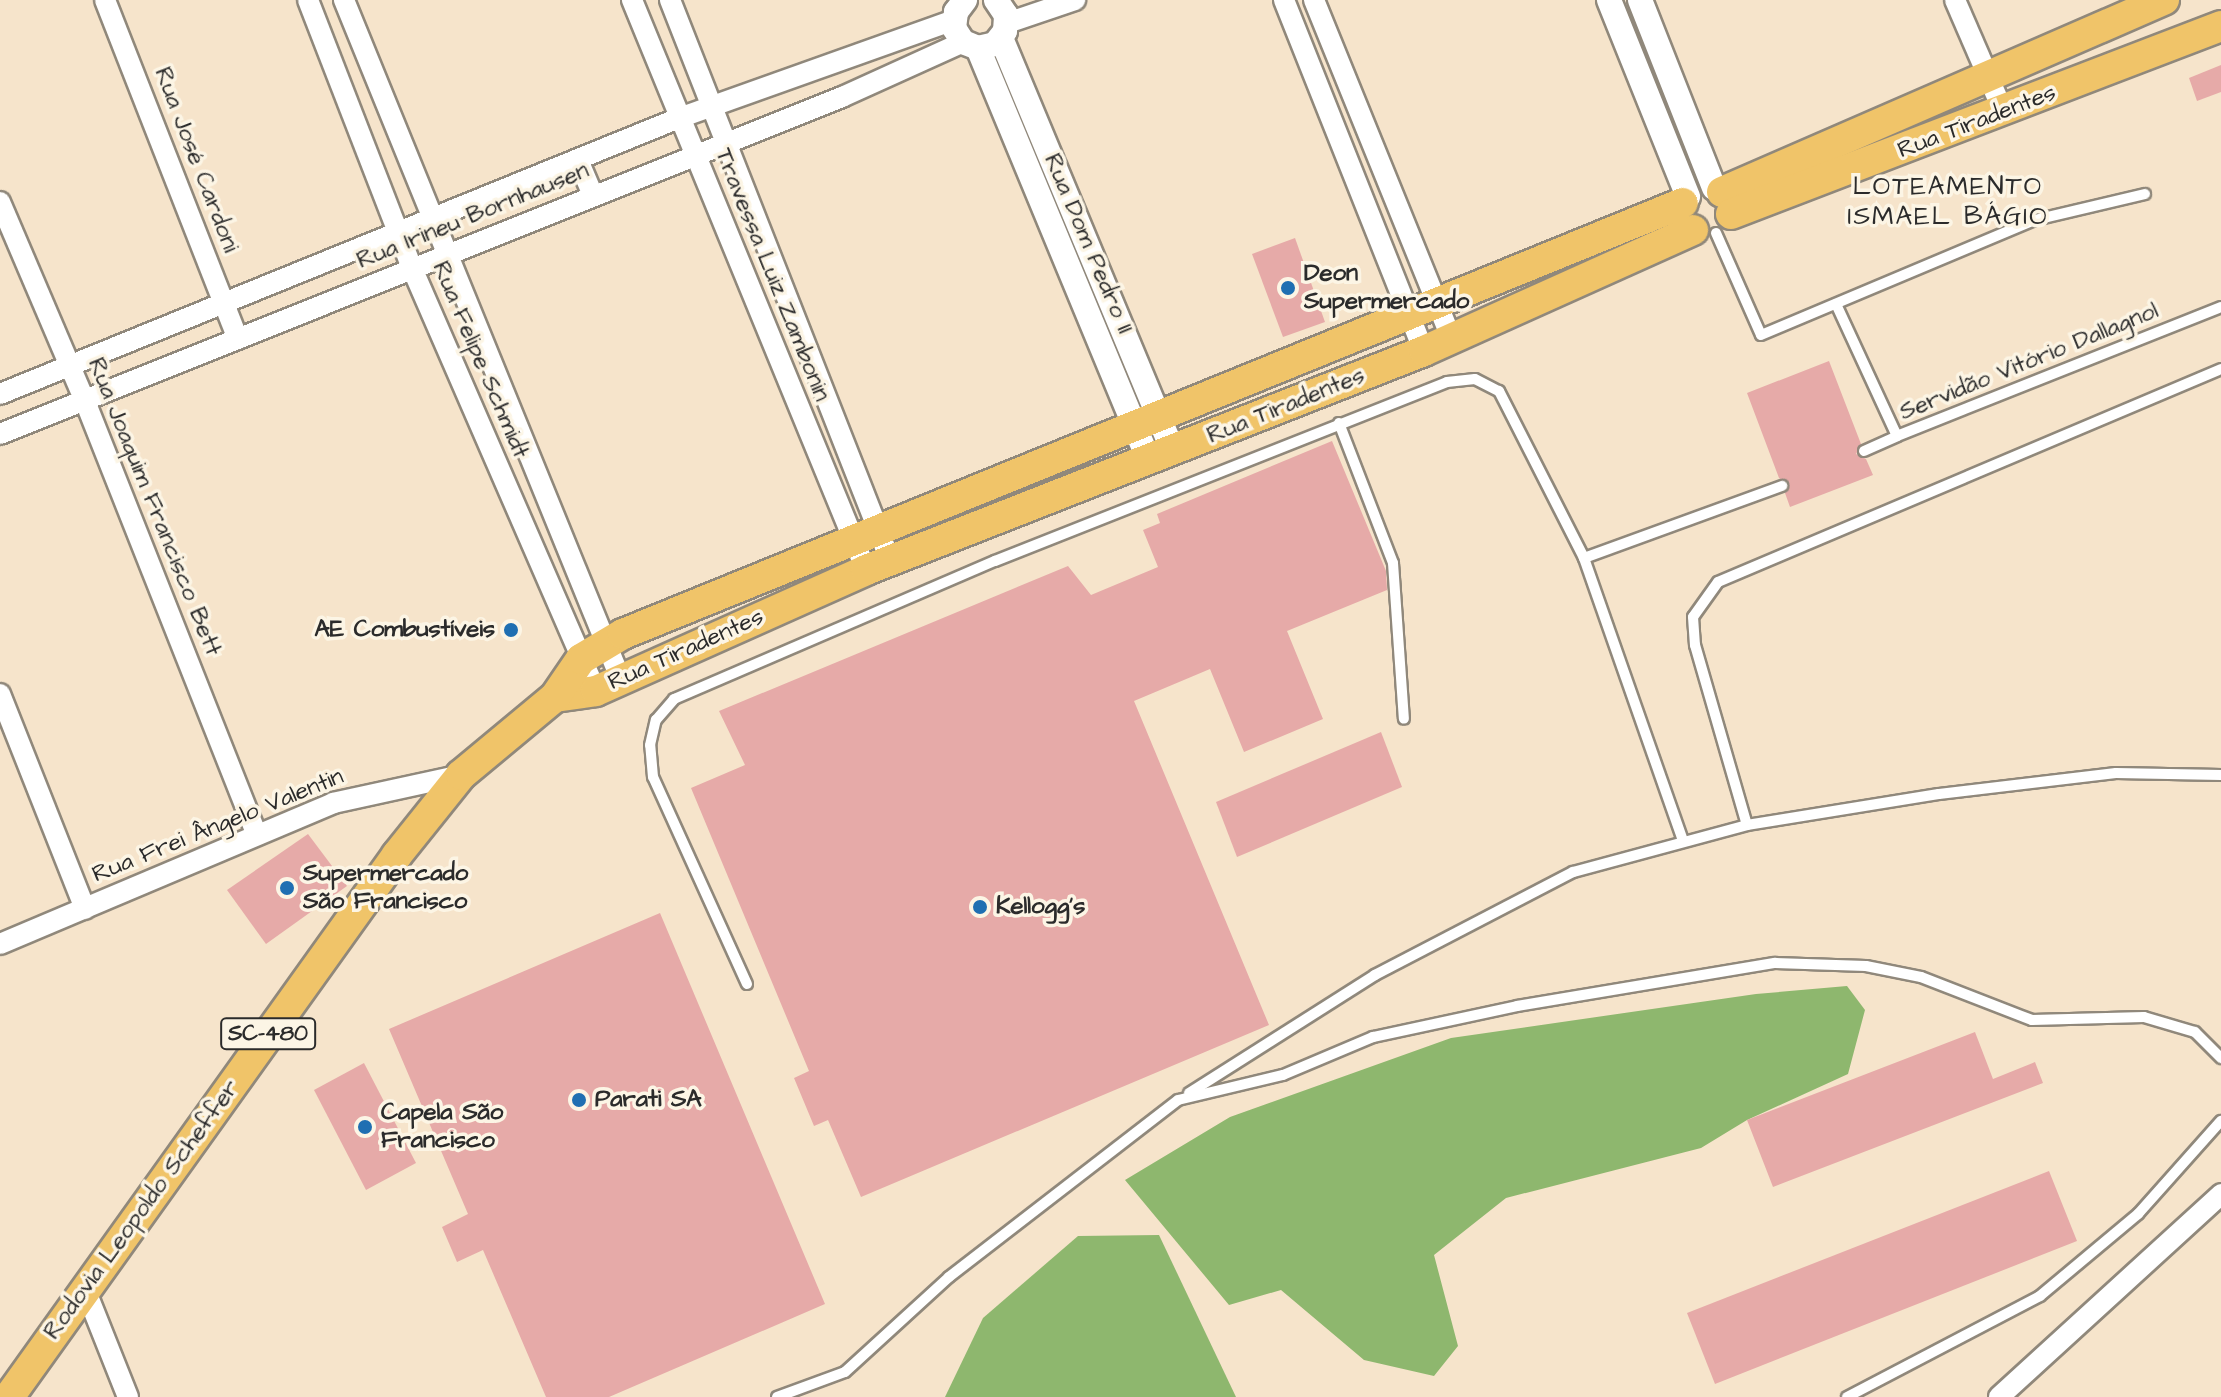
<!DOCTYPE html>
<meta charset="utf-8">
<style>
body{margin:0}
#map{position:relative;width:2221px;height:1397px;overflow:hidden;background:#f6e4cb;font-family:"Architects Daughter",sans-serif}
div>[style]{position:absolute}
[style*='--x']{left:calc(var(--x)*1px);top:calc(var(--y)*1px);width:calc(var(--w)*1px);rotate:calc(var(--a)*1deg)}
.forest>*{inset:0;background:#8eb76e}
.building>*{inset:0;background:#e6aaa8}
.roads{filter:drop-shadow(2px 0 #90887b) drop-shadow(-2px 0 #90887b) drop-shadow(0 2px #90887b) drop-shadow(0 -2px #90887b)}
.service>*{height:10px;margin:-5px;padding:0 5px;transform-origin:5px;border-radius:5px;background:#fff}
.minor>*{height:20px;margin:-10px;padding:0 10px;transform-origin:10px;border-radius:10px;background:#fff}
.tertiary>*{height:24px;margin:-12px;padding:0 12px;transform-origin:12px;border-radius:12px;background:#fff}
.primary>*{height:30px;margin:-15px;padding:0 15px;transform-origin:15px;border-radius:15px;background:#f0c469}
.dots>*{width:22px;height:22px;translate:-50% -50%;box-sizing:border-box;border:4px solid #fcf5e5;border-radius:50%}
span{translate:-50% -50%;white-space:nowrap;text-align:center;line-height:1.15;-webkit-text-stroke:7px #fcf5e5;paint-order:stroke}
.shield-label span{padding:2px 6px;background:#fcf5e5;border:2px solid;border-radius:6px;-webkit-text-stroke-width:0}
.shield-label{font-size:22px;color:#2b2b2b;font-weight:700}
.street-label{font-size:24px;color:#2b2b2b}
.poi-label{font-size:24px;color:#2b2b2b;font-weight:700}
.left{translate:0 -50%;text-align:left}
.right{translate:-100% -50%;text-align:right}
.neighbourhood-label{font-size:26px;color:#2b2b2b;letter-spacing:2px}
</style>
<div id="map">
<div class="forest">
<i style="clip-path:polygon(1847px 986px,1865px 1010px,1848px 1074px,1747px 1120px,1701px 1148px,1506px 1198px,1434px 1255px,1458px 1346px,1434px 1376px,1364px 1360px,1281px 1290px,1229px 1305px,1125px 1180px,1230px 1117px,1451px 1038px,1756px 994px)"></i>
<i style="clip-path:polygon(1159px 1235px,1236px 1397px,945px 1397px,983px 1318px,1078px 1236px)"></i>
</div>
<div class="building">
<i style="clip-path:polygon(2221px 65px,2221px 92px,2197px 101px,2189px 78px)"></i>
<i style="clip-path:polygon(1295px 238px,1325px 322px,1283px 337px,1252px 254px)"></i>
<i style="clip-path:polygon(1829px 361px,1861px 444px,1856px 454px,1866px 459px,1873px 475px,1790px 507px,1785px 493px,1789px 483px,1779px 478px,1747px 393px)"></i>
<i style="clip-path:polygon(1332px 441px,1386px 571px,1387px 590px,1287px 631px,1323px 719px,1244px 752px,1210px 669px,1134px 701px,1269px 1025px,861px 1197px,828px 1120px,814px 1126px,794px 1078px,809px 1071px,691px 788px,745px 765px,719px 711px,1068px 566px,1091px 595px,1158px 567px,1143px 530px,1160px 523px,1157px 514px)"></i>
<i style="clip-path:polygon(1381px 732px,1402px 787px,1237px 857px,1216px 802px)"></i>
<i style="clip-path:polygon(308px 834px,347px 886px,266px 944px,227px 890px)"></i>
<i style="clip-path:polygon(660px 913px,825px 1304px,609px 1397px,546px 1397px,483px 1250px,457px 1262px,442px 1227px,468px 1214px,389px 1029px)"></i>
<i style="clip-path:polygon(1975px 1032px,1993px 1079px,2035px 1062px,2043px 1083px,1773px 1187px,1747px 1120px)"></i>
<i style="clip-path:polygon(364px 1063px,416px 1163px,366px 1190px,314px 1090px)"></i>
<i style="clip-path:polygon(2049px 1171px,2077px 1241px,1715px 1384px,1687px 1313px)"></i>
</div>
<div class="roads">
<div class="service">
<i style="--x:1716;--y:233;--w:111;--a:66.2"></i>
<i style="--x:1761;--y:335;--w:297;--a:-22.8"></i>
<i style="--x:2035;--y:220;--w:113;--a:-13.3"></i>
<i style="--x:1836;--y:304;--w:145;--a:65.2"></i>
<i style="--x:1897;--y:436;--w:349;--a:-21.7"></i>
<i style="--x:2221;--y:369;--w:546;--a:157.05"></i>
<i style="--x:1718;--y:582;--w:43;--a:125.5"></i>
<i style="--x:1693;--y:617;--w:28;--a:86"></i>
<i style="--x:1695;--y:645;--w:187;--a:73.9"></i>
<i style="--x:1747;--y:825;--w:194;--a:-9.2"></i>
<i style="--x:1939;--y:794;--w:178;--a:-6.8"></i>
<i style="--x:2116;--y:773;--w:105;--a:1.1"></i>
<i style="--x:1339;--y:423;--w:150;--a:68.9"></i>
<i style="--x:1393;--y:563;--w:156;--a:86"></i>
<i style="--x:1864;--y:451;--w:36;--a:-24"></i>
<i style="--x:1584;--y:558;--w:211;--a:-20"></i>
<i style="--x:747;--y:984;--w:227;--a:-114.4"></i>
<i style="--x:653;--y:777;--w:32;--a:-95"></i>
<i style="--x:650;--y:745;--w:26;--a:-77"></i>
<i style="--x:656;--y:720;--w:28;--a:-49"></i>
<i style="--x:674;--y:699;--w:349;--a:-23.3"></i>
<i style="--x:995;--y:561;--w:486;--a:-21.6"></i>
<i style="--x:1447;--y:382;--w:28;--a:-6"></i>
<i style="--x:1475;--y:379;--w:27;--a:27"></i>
<i style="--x:1499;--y:391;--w:187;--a:63"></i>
<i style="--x:1584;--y:558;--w:299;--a:70.7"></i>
<i style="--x:1189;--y:1093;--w:220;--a:-32.4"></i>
<i style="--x:1375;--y:975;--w:223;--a:-27.5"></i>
<i style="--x:1573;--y:872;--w:180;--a:-15.1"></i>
<i style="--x:777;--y:1397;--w:72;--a:-20.2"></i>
<i style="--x:845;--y:1372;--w:141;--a:-42.4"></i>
<i style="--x:949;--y:1277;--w:289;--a:-37.7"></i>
<i style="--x:1178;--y:1100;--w:108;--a:-13.4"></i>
<i style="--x:1283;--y:1075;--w:98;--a:-22.9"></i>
<i style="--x:1373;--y:1037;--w:147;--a:-12.1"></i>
<i style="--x:1517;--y:1006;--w:262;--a:-9.5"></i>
<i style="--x:1775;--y:963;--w:91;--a:1.9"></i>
<i style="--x:1866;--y:966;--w:56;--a:11.3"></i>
<i style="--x:1921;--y:977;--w:119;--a:21.2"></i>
<i style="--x:2032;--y:1020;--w:112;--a:-1.5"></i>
<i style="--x:2144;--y:1017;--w:53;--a:16.4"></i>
<i style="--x:2195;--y:1032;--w:37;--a:45"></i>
<i style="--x:1847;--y:1397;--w:218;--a:-27.6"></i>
<i style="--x:2040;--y:1296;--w:128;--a:-39.9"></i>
<i style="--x:2138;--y:1214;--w:125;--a:-48.3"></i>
</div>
<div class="minor">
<i style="--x:105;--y:0;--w:364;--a:68.6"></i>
<i style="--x:308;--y:0;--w:287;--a:68.8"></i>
<i style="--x:412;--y:268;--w:461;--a:66.5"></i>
<i style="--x:344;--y:0;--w:734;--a:67.84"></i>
<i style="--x:632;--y:0;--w:616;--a:67.68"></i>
<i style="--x:670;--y:0;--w:602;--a:68.55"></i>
<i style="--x:1284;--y:0;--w:378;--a:68.3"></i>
<i style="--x:1314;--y:0;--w:365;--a:67.9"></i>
<i style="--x:1955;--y:0;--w:123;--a:66.6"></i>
<i style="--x:1007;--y:23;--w:72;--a:-18.7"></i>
<i style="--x:578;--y:160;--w:39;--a:67"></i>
<i style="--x:0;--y:202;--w:216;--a:66.9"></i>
<i style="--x:85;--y:401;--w:465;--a:68.4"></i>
<i style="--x:0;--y:394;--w:733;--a:-22.12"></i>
<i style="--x:679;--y:118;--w:292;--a:-19.6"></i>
<i style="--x:0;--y:434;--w:907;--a:-21.81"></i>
<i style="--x:842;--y:97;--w:133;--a:-24.4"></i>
<i style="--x:0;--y:694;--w:231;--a:68.4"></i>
<i style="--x:0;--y:944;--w:362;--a:-22.9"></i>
<i style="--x:333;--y:803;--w:131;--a:-12.3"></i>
<i style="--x:85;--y:1289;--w:116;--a:68.3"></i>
<i style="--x:1999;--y:1397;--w:301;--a:-42.4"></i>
</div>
<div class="tertiary">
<i style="--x:965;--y:0;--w:15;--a:127"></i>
<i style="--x:956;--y:12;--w:16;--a:97"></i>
<i style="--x:954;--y:28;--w:17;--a:57"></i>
<i style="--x:963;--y:42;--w:16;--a:22"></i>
<i style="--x:978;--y:48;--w:17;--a:-13"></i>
<i style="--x:995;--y:44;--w:16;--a:-52"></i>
<i style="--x:1005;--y:31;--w:16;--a:-86"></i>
<i style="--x:1006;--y:15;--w:18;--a:-124"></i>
<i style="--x:1609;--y:0;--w:212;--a:68.1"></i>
<i style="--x:1640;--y:0;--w:202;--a:68.5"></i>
<i style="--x:1001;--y:38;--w:447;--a:67.4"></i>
<i style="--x:978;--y:48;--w:445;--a:67.5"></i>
</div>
<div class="primary">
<i style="--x:1722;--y:192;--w:482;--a:-23.5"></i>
<i style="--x:1731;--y:214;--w:525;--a:-20.99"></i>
<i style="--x:555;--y:697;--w:41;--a:-8.3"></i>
<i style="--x:596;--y:691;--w:296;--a:-24.1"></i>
<i style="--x:866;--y:570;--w:599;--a:-21.43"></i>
<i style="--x:1424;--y:351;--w:295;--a:-24.2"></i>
<i style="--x:9;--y:1397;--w:667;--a:-54.4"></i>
<i style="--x:397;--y:855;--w:102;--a:-51.3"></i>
<i style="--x:461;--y:775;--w:122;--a:-39.7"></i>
<i style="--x:555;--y:697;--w:46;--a:-55.6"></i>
<i style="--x:581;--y:659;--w:49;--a:-30.8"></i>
<i style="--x:623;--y:634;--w:1144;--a:-22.13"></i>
</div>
</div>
<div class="dots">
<i style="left:1288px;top:288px;background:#1f6fb2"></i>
<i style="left:511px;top:630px;background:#1f6fb2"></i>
<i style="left:287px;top:888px;background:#1f6fb2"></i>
<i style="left:980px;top:907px;background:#1f6fb2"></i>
<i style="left:579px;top:1100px;background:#1f6fb2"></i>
<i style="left:365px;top:1127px;background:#1f6fb2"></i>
</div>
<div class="shield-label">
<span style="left:268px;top:1034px">SC-480</span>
</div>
<div class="street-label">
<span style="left:1977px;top:122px;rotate:-21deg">Rua Tiradentes</span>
<span style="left:196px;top:160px;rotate:69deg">Rua José Cardoni</span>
<span style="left:473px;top:216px;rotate:-22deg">Rua Irineu Bornhausen</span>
<span style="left:1088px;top:244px;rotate:67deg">Rua Dom Pedro II</span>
<span style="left:772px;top:275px;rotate:68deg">Travessa Luiz Zambonin</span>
<span style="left:480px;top:360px;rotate:67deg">Rua Felipe Schmidt</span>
<span style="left:2029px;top:362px;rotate:-22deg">Servidão Vitório Dallagnol</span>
<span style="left:1286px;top:406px;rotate:-22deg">Rua Tiradentes</span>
<span style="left:154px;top:507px;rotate:68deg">Rua Joaquim Francisco Bett</span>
<span style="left:686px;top:650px;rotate:-24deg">Rua Tiradentes</span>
<span style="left:218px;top:826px;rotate:-22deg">Rua Frei Ângelo Valentin</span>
<span style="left:142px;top:1210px;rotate:-54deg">Rodovia Leopoldo Scheffer</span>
</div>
<div class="poi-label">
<span class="left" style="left:1304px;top:288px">Deon<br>Supermercado</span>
<span class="right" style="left:495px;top:630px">AE Combustíveis</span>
<span class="left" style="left:303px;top:888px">Supermercado<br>São Francisco</span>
<span class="left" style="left:996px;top:907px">Kellogg's</span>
<span class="left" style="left:595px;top:1100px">Parati SA</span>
<span class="left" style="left:381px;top:1127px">Capela São<br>Francisco</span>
</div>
<div class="neighbourhood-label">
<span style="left:1948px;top:202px">LOTEAMENTO<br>ISMAEL BÁGIO</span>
</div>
</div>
